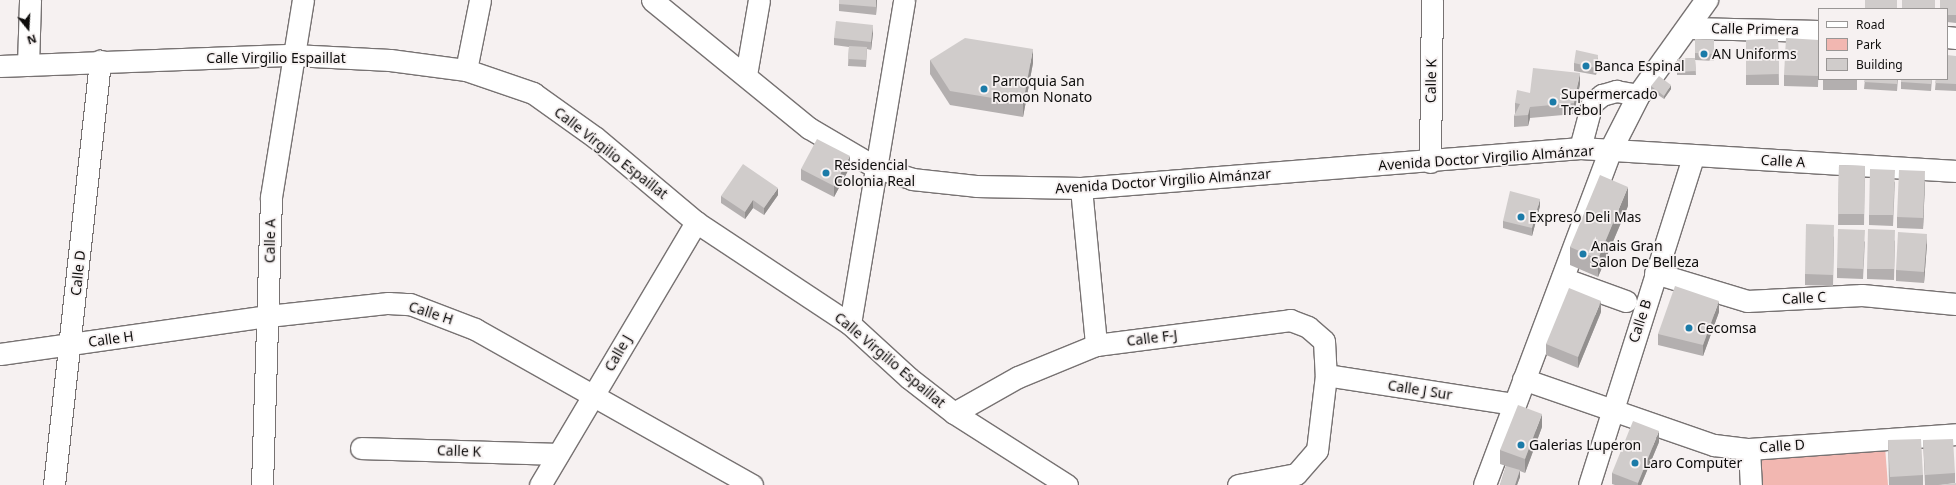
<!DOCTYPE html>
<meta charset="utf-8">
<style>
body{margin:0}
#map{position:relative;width:1956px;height:485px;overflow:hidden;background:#f6f1f1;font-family:"Noto Sans",sans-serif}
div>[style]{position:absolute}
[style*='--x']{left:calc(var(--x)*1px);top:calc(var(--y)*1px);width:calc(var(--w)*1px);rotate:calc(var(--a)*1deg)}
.green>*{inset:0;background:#f2b7b1}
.roads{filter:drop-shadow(1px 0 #777272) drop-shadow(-1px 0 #777272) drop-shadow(0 1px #777272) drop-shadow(0 -1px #777272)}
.minor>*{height:21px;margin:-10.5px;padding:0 10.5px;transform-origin:10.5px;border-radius:10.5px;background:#fff}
.major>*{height:22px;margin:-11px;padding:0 11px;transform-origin:11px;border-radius:11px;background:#fff}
.wall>*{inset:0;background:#b3afaf}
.shaded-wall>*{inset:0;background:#928f8e}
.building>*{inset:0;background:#d0cccb}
.dots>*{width:11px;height:11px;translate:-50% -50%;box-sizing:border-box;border:2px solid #f6f1f1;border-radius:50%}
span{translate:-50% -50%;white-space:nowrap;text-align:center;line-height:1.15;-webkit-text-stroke:3.5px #f6f1f1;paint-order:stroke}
.street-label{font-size:14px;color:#0e0d0c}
.poi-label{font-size:14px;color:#0e0d0c}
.left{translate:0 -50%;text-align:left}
.legend{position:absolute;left:1818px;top:8px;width:130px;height:72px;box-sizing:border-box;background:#f6f1f1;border:1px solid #999695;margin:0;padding:5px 7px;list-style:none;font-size:12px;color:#0e0d0c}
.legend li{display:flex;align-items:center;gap:8px;height:20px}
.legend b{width:20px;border:1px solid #999695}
.north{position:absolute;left:8px;top:8px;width:40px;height:40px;-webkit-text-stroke:3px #f6f1f1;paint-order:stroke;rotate:162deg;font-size:11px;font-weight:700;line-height:16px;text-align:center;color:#0e0d0c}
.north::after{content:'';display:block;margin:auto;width:14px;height:18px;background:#0e0d0c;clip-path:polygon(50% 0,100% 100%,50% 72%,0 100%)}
</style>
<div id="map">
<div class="green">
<i style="clip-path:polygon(1885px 447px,1888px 485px,1757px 485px,1759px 458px)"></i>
</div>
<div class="roads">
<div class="minor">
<i style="--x:652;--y:0;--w:203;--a:39.2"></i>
<i style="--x:809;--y:128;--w:79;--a:30.5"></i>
<i style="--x:877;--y:168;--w:37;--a:17"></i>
<i style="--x:912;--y:179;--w:64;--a:6.2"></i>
<i style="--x:976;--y:186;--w:105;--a:1.1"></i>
<i style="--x:1081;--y:188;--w:501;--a:-4.58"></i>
<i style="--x:1580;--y:148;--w:377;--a:3.5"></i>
<i style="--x:1690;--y:28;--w:129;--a:1.3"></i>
<i style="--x:1947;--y:37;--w:9;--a:6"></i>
<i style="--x:28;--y:65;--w:65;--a:-88.2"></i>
<i style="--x:0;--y:66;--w:293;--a:-2.2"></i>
<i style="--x:293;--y:55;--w:97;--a:3"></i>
<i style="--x:390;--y:60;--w:77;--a:7.5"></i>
<i style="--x:466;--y:70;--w:71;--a:18.9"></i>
<i style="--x:533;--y:93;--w:77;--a:35.5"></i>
<i style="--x:596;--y:138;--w:131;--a:40"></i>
<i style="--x:696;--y:222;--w:185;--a:33.5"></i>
<i style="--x:850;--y:324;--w:80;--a:42.5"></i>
<i style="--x:909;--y:378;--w:57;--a:37.9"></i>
<i style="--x:954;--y:413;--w:134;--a:32.5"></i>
<i style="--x:466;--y:70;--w:71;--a:-78.7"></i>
<i style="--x:746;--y:75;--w:76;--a:-80.2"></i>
<i style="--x:1580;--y:148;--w:47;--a:-75.1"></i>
<i style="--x:1592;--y:103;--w:13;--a:-39"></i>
<i style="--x:1602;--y:95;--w:15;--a:-16"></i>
<i style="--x:1616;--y:91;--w:23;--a:10"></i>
<i style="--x:1430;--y:162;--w:162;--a:-89.3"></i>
<i style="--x:1081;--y:188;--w:158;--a:84.5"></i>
<i style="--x:1655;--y:273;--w:96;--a:16.9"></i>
<i style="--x:1747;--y:301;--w:115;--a:-3"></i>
<i style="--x:1862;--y:295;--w:94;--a:5.5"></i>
<i style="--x:1562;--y:278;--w:68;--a:19.8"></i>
<i style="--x:850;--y:324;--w:328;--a:-80.5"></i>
<i style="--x:0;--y:354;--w:271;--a:-8.1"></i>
<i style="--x:268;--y:316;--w:121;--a:-6.2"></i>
<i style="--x:388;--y:303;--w:22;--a:3"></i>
<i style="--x:410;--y:304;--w:70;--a:21"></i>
<i style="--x:475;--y:329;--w:318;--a:29.4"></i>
<i style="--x:1326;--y:375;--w:189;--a:8.8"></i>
<i style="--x:1523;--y:379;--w:202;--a:19.1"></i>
<i style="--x:1714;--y:445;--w:35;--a:7"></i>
<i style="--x:1749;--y:449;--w:208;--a:-4.1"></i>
<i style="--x:954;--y:413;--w:73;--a:-29.4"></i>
<i style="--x:1018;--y:377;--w:84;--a:-22.3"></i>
<i style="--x:1096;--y:345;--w:196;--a:-7.3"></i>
<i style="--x:1290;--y:320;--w:19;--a:21"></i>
<i style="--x:1308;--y:327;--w:21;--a:41"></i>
<i style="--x:1324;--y:341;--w:34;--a:87"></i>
<i style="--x:1326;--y:375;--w:76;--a:96.8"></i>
<i style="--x:1317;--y:450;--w:32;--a:131"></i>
<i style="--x:1296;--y:474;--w:59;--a:169.3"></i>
<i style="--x:361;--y:448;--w:197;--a:1.7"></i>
<i style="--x:1749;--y:449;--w:36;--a:87"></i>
<i style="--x:54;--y:485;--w:427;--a:-83.8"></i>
<i style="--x:262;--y:485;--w:288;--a:-88.2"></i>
<i style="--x:271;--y:197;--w:200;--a:-80.8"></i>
<i style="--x:540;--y:485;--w:306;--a:-59.3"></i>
<i style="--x:1589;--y:485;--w:344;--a:-72.4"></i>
</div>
<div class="major">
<i style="--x:1485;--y:485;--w:358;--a:-69.4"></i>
<i style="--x:1611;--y:150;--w:62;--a:-63"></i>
<i style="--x:1639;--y:95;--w:117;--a:-54.4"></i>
</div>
</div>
<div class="wall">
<i style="clip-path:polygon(839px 0,877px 0,876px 15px,839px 11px)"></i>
<i style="clip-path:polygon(1956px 0,1956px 23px,1947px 22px,1947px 9px)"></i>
<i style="clip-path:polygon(873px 33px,871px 50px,867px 49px,866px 67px,848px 66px,849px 47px,834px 45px,834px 38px)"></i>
<i style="clip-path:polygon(1778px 39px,1779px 85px,1746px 85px,1746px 40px)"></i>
<i style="clip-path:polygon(1714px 47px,1714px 61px,1695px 60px,1696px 75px,1677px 75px,1677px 59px,1695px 58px,1695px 53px)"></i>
<i style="clip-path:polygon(1819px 50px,1818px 87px,1784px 86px,1784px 75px)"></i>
<i style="clip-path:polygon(1956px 56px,1956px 91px,1935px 90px,1936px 79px)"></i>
<i style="clip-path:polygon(930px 60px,1033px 63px,1023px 117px,950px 105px,930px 74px)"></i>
<i style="clip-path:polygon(1598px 62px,1596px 75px,1574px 71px,1574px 63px)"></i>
<i style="clip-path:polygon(1823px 79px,1857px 79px,1857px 90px,1823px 90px)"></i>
<i style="clip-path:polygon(1865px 79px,1898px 79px,1897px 91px,1864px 89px)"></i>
<i style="clip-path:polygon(1901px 79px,1932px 79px,1931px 91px,1901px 89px)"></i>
<i style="clip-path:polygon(1580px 84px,1574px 114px,1530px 118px,1528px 126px,1514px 127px,1514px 116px,1515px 114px,1515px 103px,1530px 93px)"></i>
<i style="clip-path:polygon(1651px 86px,1671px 89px,1664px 99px,1651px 90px)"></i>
<i style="clip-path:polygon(1839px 165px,1865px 166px,1864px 225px,1838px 225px)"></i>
<i style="clip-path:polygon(850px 167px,834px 197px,801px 180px,801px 169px)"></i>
<i style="clip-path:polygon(1895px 181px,1893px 226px,1869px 225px,1869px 215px)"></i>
<i style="clip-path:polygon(1925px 181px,1923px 229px,1897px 228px,1897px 217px)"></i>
<i style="clip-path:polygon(778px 195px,764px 215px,753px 208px,745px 219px,721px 203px,721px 196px)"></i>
<i style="clip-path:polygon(1540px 206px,1532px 236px,1503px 228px,1503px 221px)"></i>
<i style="clip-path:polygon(1628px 206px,1598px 277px,1570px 265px,1570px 247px)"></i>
<i style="clip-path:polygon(1834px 236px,1833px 286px,1805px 285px,1805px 274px)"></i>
<i style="clip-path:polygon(1895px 240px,1894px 280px,1867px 279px,1867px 269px)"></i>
<i style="clip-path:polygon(1865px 241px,1863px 279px,1837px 278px,1837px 268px)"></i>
<i style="clip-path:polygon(1927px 244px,1924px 283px,1896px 281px,1896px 270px)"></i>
<i style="clip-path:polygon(1601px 312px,1578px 368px,1546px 355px,1546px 344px)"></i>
<i style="clip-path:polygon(1719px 312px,1703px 356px,1658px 345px,1658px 334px)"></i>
<i style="clip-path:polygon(1542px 427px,1525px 473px,1520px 471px,1520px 477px,1517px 485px,1500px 485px,1506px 466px,1500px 464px,1500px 450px)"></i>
<i style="clip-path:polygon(1888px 440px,1923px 475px,1923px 485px,1889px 485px)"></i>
<i style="clip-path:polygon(1923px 440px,1955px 473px,1955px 483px,1941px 485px,1925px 485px)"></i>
<i style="clip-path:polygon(1659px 442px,1641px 485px,1615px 485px,1612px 484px,1612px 473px)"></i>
</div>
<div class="shaded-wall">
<i style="clip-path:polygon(876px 0,877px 0,876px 15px)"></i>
<i style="clip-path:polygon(873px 25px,873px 33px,871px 50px,871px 42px)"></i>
<i style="clip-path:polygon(1033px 49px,1033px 63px,1023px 117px,1023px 103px)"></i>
<i style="clip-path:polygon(1598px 55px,1598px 62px,1596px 75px,1596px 68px)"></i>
<i style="clip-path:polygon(1580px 73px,1580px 84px,1574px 114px,1574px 103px)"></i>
<i style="clip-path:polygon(1671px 85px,1671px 89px,1664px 99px,1664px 96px)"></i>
<i style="clip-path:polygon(1530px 107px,1530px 118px,1528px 126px,1528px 115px)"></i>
<i style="clip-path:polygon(850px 156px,850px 167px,834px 197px,834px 186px)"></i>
<i style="clip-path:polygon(1925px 171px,1925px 181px,1923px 229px,1923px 218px)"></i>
<i style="clip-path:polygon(1628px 187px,1628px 206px,1598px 277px,1598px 259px)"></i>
<i style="clip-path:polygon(778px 188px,778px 195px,764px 215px,764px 208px)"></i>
<i style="clip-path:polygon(1540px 199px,1540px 206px,1532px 236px,1532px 228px)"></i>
<i style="clip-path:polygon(753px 200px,753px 208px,745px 219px,745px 212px)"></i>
<i style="clip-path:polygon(1927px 234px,1927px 244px,1924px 283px,1924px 272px)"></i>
<i style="clip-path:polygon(1601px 301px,1601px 312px,1578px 368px,1578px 357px)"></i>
<i style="clip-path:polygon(1719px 301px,1719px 312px,1703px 356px,1703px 345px)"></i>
<i style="clip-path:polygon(1542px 414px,1542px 427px,1525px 473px,1525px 459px)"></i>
<i style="clip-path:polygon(1659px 431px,1659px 442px,1641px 485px,1638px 485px,1638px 483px)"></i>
<i style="clip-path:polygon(1520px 470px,1520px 477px,1517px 485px,1515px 485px)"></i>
</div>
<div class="building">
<i style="clip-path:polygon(839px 0,876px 0,876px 7px,839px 4px)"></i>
<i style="clip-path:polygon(1865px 0,1897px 0,1897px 9px,1865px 9px)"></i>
<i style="clip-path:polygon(1902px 0,1935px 0,1935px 9px,1902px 9px)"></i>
<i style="clip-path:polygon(1940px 0,1956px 0,1956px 15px,1947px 15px,1947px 9px,1940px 9px)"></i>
<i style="clip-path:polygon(836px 21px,873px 25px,871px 42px,834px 38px)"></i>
<i style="clip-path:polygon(965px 38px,1033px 49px,1023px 103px,950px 91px,930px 60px)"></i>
<i style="clip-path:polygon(1786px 38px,1819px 40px,1818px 76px,1784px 75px)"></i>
<i style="clip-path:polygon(1695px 39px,1714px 40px,1714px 54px,1695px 53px)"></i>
<i style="clip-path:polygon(1778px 39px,1779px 74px,1746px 75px,1746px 40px)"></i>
<i style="clip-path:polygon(849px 46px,867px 47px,866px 60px,848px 59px)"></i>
<i style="clip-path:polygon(1576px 50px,1598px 55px,1596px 68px,1574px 63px)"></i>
<i style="clip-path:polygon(1947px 55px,1956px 56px,1956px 84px,1935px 83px,1936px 79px,1947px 79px)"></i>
<i style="clip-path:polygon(1695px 58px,1696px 71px,1677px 72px,1677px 59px)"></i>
<i style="clip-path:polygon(1533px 68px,1580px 73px,1574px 103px,1530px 107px,1528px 115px,1514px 116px,1520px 104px,1515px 103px,1517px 90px,1530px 93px)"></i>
<i style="clip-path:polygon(1659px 76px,1671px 85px,1664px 96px,1651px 86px)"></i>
<i style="clip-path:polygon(1865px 79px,1897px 79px,1897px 84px,1864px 82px)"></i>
<i style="clip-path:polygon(1901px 79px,1932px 79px,1931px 84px,1901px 82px)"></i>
<i style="clip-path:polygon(817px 139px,850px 156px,834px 186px,801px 169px)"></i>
<i style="clip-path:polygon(743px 164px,778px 188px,764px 208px,753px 200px,745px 212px,721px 196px)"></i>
<i style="clip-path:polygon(1839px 165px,1865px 166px,1864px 214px,1838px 214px)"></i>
<i style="clip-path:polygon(1870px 169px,1895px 170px,1893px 215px,1869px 215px)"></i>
<i style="clip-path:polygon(1899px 170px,1925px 171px,1923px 218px,1897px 217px)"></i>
<i style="clip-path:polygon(1600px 175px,1628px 187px,1598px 259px,1570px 247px)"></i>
<i style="clip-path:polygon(1510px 191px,1540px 199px,1532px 228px,1503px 221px)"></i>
<i style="clip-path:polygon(1806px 224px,1834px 225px,1833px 275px,1805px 274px)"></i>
<i style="clip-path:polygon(1838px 229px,1865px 230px,1863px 269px,1837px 268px)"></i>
<i style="clip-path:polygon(1868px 229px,1895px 230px,1894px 269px,1867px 269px)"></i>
<i style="clip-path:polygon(1898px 232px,1927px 234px,1924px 272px,1896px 270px)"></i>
<i style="clip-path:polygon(1675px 286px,1719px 301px,1703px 345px,1658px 334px)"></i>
<i style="clip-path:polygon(1569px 288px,1601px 301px,1578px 357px,1546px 344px)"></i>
<i style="clip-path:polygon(1518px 405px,1542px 414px,1525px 459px,1500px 450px)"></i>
<i style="clip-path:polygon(1633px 421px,1659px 431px,1638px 483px,1612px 473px)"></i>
<i style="clip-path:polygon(1921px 439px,1923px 475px,1890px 477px,1888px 440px)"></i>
<i style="clip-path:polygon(1953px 439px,1955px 473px,1925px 475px,1923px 440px)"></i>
<i style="clip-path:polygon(1506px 466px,1520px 470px,1515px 485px,1500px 485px)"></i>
<i style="clip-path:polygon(1956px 483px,1956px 485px,1938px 485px)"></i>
</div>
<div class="dots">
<i style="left:1704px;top:54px;background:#1b7ba8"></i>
<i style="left:1586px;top:66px;background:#1b7ba8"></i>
<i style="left:984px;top:89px;background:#1b7ba8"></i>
<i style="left:1553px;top:102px;background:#1b7ba8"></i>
<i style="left:826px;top:173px;background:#1b7ba8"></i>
<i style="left:1521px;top:217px;background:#1b7ba8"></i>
<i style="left:1583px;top:254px;background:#1b7ba8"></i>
<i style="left:1689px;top:328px;background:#1b7ba8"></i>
<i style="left:1521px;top:445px;background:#1b7ba8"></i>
<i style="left:1635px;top:463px;background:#1b7ba8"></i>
</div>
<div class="street-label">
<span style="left:1755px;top:29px;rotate:1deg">Calle Primera</span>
<span style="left:276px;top:58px">Calle Virgilio Espaillat</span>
<span style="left:1431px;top:81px;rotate:-89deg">Calle K</span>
<span style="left:611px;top:153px;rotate:38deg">Calle Virgilio Espaillat</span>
<span style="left:1486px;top:158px;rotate:-4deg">Avenida Doctor Virgilio Almánzar</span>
<span style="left:1783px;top:161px;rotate:3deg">Calle A</span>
<span style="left:1163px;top:181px;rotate:-4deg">Avenida Doctor Virgilio Almánzar</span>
<span style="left:270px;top:241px;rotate:-89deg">Calle A</span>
<span style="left:78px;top:273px;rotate:-84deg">Calle D</span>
<span style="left:1804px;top:298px;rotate:-3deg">Calle C</span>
<span style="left:431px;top:313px;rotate:18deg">Calle H</span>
<span style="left:1640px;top:321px;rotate:-72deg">Calle B</span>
<span style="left:1152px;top:338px;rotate:-7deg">Calle F-J</span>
<span style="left:111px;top:339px;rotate:-8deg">Calle H</span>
<span style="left:618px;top:353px;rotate:-60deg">Calle J</span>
<span style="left:890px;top:360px;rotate:40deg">Calle Virgilio Espaillat</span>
<span style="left:1420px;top:390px;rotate:9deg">Calle J Sur</span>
<span style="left:1782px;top:446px;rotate:-4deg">Calle D</span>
<span style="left:459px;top:451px;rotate:2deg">Calle K</span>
</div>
<div class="poi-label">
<span class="left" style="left:1712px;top:54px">AN Uniforms</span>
<span class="left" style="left:1594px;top:66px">Banca Espinal</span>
<span class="left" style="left:992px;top:89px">Parroquia San<br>Romon Nonato</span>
<span class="left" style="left:1561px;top:102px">Supermercado<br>Trebol</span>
<span class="left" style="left:834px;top:173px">Residencial<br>Colonia Real</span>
<span class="left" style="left:1529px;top:217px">Expreso Deli Mas</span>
<span class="left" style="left:1591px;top:254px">Anais Gran<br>Salon De Belleza</span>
<span class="left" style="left:1697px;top:328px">Cecomsa</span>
<span class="left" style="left:1529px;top:445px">Galerias Luperon</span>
<span class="left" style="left:1643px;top:463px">Laro Computer</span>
</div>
<ul class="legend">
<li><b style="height:5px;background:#fff"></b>Road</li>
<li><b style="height:11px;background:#f2b7b1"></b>Park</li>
<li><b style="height:11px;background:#d0cccb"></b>Building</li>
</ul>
<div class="north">N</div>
</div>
